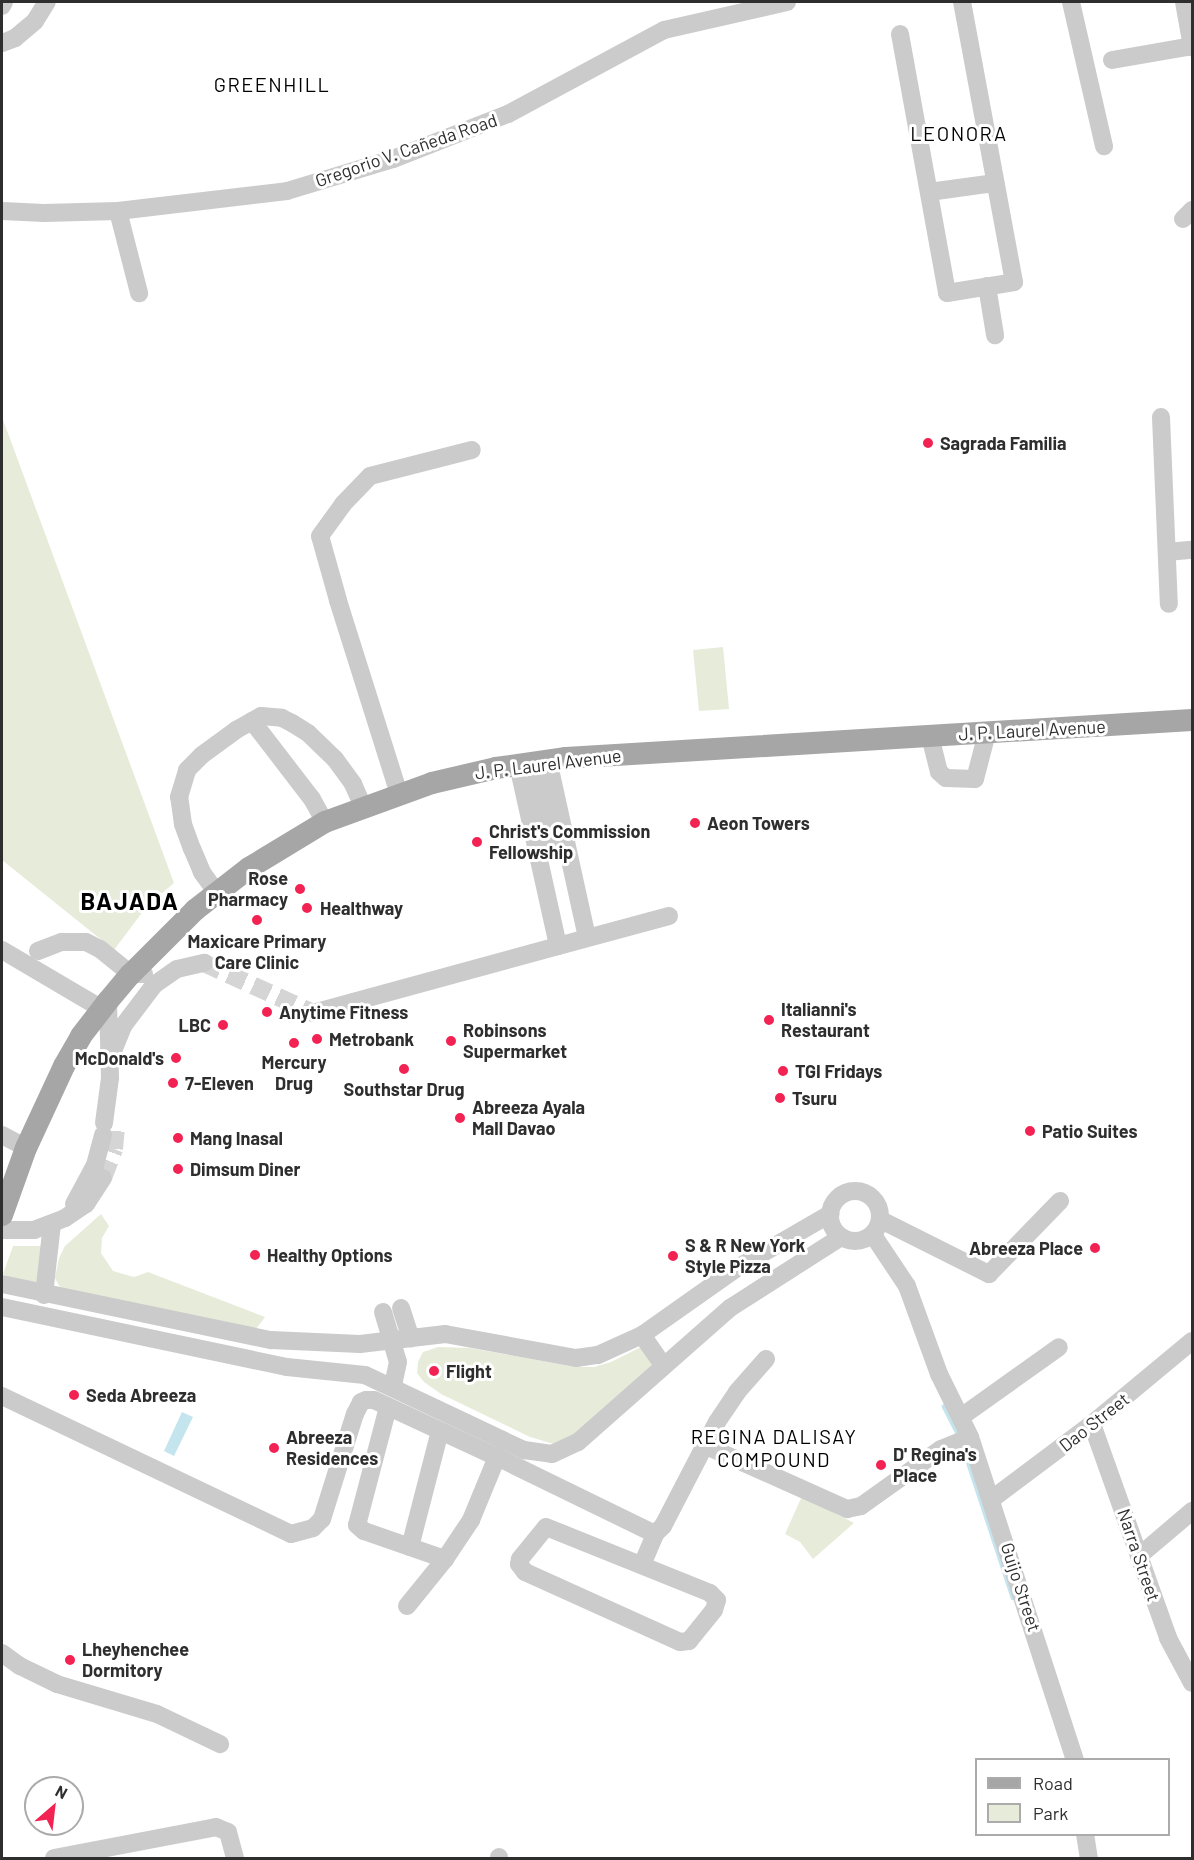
<!DOCTYPE html>
<meta charset="utf-8">
<style>
body{margin:0}
#map{position:relative;width:1194px;height:1860px;overflow:hidden;background:#fff;font-family:Barlow,sans-serif}
div>[style]{position:absolute}
[style*='--x']{left:calc(var(--x)*1px);top:calc(var(--y)*1px);width:calc(var(--w)*1px);rotate:calc(var(--a)*1deg)}
.green>*{inset:0;background:#e7ecda}
.water>*{inset:0;background:#c4e4ee}
.stream>*{height:4.5px;margin:-2.25px;padding:0 2.25px;transform-origin:2.25px;border-radius:2.25px;background:#c4e4ee}
.minor-tunnel>*{height:18px;margin-top:-9px;transform-origin:0;background:repeating-linear-gradient(90deg,#d5d5d5 0 18px,transparent 0 27px)}
.minor>*{height:18px;margin:-9px;padding:0 9px;transform-origin:9px;border-radius:9px;background:#cbcbcb}
.minor>.ring{margin:-9px;padding:0;box-sizing:content-box;background:none;border:18px solid #cbcbcb;border-radius:50%}
.major>*{height:22px;margin:-11px;padding:0 11px;transform-origin:11px;border-radius:11px;background:#a6a6a6}
.dots>*{width:16px;height:16px;translate:-50% -50%;box-sizing:border-box;border:3px solid #fff;border-radius:50%}
span{translate:-50% -50%;white-space:nowrap;text-align:center;line-height:1.15;-webkit-text-stroke:6px #fff;paint-order:stroke}
.street-label{font-size:18px;color:#2e2e2e}
.poi-label{font-size:18px;color:#2e2e2e;font-weight:700}
.left{translate:0 -50%;text-align:left}
.right{translate:-100% -50%;text-align:right}
.neighbourhood-label{font-size:20px;color:#000;letter-spacing:1.5px}
.district-label{font-size:24px;color:#000;font-weight:700;letter-spacing:1.5px}
.frame{position:absolute;inset:0;border:3px solid #2e2e2e;pointer-events:none}
.legend{position:absolute;left:975px;top:1758px;width:195px;height:78px;box-sizing:border-box;background:#fff;border:2px solid #ababab;margin:0;padding:8px 10px;list-style:none;font-size:18px;color:#2e2e2e}
.legend li{display:flex;align-items:center;gap:12px;height:30px}
.legend b{width:30px;border:2px solid #ababab}
.north{position:absolute;left:24px;top:1776px;width:60px;height:60px;box-sizing:border-box;background:#fff;border:2px solid #ababab;border-radius:50%;rotate:28deg;font-size:16px;font-weight:700;line-height:24px;text-align:center;color:#2e2e2e}
.north::after{content:'';display:block;margin:auto;width:21px;height:27px;background:#f22253;clip-path:polygon(50% 0,100% 100%,50% 72%,0 100%)}
</style>
<div id="map">
<div class="green">
<i style="clip-path:polygon(2px 417px,174px 883px,147px 906px,114px 950px,2px 860px)"></i>
<i style="clip-path:polygon(723px 647px,729px 709px,699px 711px,693px 650px)"></i>
<i style="clip-path:polygon(101px 1214px,109px 1226px,102px 1238px,101px 1253px,113px 1271px,134px 1277px,148px 1272px,265px 1317px,256px 1329px,68px 1291px,59px 1286px,55px 1278px,59px 1258px,65px 1246px)"></i>
<i style="clip-path:polygon(13px 1246px,45px 1246px,41px 1283px,13px 1280px,3px 1274px)"></i>
<i style="clip-path:polygon(438px 1347px,470px 1348px,576px 1367px,594px 1367px,611px 1362px,641px 1347px,652px 1365px,572px 1436px,554px 1444px,530px 1437px,441px 1394px,424px 1382px,417px 1373px,418px 1362px,423px 1352px)"></i>
<i style="clip-path:polygon(802px 1496px,854px 1523px,813px 1559px,800px 1542px,785px 1534px)"></i>
</div>
<div class="water">
<i style="clip-path:polygon(182px 1412px,193px 1417px,174px 1456px,164px 1451px)"></i>
</div>
<div class="stream">
<i style="--x:944;--y:1406;--w:36;--a:63"></i>
<i style="--x:963;--y:1446;--w:159;--a:71.7"></i>
</div>
<div class="minor-tunnel">
<i style="--x:204;--y:963;--w:120;--a:24.6"></i>
<i style="--x:103;--y:1178;--w:31;--a:-69"></i>
<i style="--x:114;--y:1149;--w:25;--a:-85"></i>
</div>
<div class="minor">
<i style="--x:1071;--y:2;--w:148;--a:77.1"></i>
<i style="--x:1184;--y:2;--w:46;--a:79.9"></i>
<i style="--x:2;--y:6;--w:4;--a:-63"></i>
<i style="--x:900;--y:34;--w:263;--a:79.7"></i>
<i style="--x:947;--y:293;--w:68;--a:-9.3"></i>
<i style="--x:1014;--y:282;--w:285;--a:-100.5"></i>
<i style="--x:2;--y:43;--w:14;--a:-21"></i>
<i style="--x:15;--y:38;--w:26;--a:-40"></i>
<i style="--x:35;--y:21;--w:22;--a:-58"></i>
<i style="--x:1112;--y:60;--w:81;--a:-9.9"></i>
<i style="--x:929;--y:192;--w:67;--a:-7.8"></i>
<i style="--x:2;--y:211;--w:42;--a:2.7"></i>
<i style="--x:44;--y:213;--w:74;--a:-1.5"></i>
<i style="--x:118;--y:211;--w:170;--a:-6.7"></i>
<i style="--x:287;--y:191;--w:111;--a:-16.8"></i>
<i style="--x:393;--y:159;--w:123;--a:-21.4"></i>
<i style="--x:508;--y:114;--w:177;--a:-28.3"></i>
<i style="--x:664;--y:30;--w:126;--a:-12.8"></i>
<i style="--x:118;--y:211;--w:85;--a:75.6"></i>
<i style="--x:1183;--y:219;--w:13;--a:-45"></i>
<i style="--x:987;--y:286;--w:50;--a:80.7"></i>
<i style="--x:1161;--y:417;--w:187;--a:87.6"></i>
<i style="--x:1167;--y:552;--w:25;--a:-5"></i>
<i style="--x:252;--y:721;--w:98;--a:52.4"></i>
<i style="--x:312;--y:799;--w:26;--a:61"></i>
<i style="--x:930;--y:736;--w:37;--a:76"></i>
<i style="--x:939;--y:772;--w:9;--a:41"></i>
<i style="--x:946;--y:778;--w:29;--a:2"></i>
<i style="--x:975;--y:779;--w:48;--a:-75.4"></i>
<i style="--x:548;--y:760;--w:182;--a:77.6"></i>
<i style="--x:533;--y:762;--w:79;--a:77.6"></i>
<i style="--x:518;--y:765;--w:185;--a:77.5"></i>
<i style="--x:558;--y:946;--w:115;--a:-15.1"></i>
<i style="--x:399;--y:794;--w:203;--a:-107.5"></i>
<i style="--x:338;--y:600;--w:66;--a:-105.7"></i>
<i style="--x:320;--y:536;--w:39;--a:-54"></i>
<i style="--x:343;--y:504;--w:39;--a:-46"></i>
<i style="--x:370;--y:476;--w:105;--a:-14.3"></i>
<i style="--x:217;--y:893;--w:26;--a:-126"></i>
<i style="--x:202;--y:872;--w:25;--a:-113"></i>
<i style="--x:192;--y:849;--w:27;--a:-110"></i>
<i style="--x:183;--y:824;--w:27;--a:-98"></i>
<i style="--x:179;--y:797;--w:28;--a:-73"></i>
<i style="--x:187;--y:770;--w:21;--a:-45"></i>
<i style="--x:202;--y:755;--w:42;--a:-36.3"></i>
<i style="--x:236;--y:730;--w:29;--a:-29"></i>
<i style="--x:261;--y:716;--w:21;--a:5"></i>
<i style="--x:282;--y:718;--w:11;--a:27"></i>
<i style="--x:292;--y:723;--w:19;--a:32"></i>
<i style="--x:308;--y:733;--w:37;--a:44"></i>
<i style="--x:335;--y:759;--w:31;--a:54"></i>
<i style="--x:353;--y:784;--w:24;--a:66"></i>
<i style="--x:2;--y:950;--w:116;--a:30.5"></i>
<i style="--x:38;--y:951;--w:26;--a:-21"></i>
<i style="--x:62;--y:942;--w:24;--a:0"></i>
<i style="--x:86;--y:942;--w:16;--a:27"></i>
<i style="--x:100;--y:949;--w:40;--a:39"></i>
<i style="--x:131;--y:974;--w:13;--a:0"></i>
<i style="--x:313;--y:1013;--w:254;--a:-15.3"></i>
<i style="--x:109;--y:1061;--w:38;--a:-68"></i>
<i style="--x:123;--y:1026;--w:51;--a:-52.9"></i>
<i style="--x:154;--y:985;--w:28;--a:-35"></i>
<i style="--x:177;--y:969;--w:28;--a:-13"></i>
<i style="--x:104;--y:1123;--w:45;--a:-82.4"></i>
<i style="--x:110;--y:1078;--w:77;--a:-91.5"></i>
<i style="--x:2;--y:1135;--w:27;--a:28"></i>
<i class="ring" style="left:830px;top:1191px;width:32px;height:32px"></i>
<i style="--x:74;--y:1204;--w:44;--a:-61.7"></i>
<i style="--x:95;--y:1165;--w:31;--a:-75"></i>
<i style="--x:881;--y:1220;--w:121;--a:26.6"></i>
<i style="--x:989;--y:1274;--w:102;--a:-45.8"></i>
<i style="--x:2;--y:1230;--w:32;--a:0"></i>
<i style="--x:34;--y:1230;--w:33;--a:-21"></i>
<i style="--x:65;--y:1218;--w:25;--a:-34"></i>
<i style="--x:86;--y:1204;--w:31;--a:-57"></i>
<i style="--x:873;--y:1235;--w:61;--a:56.3"></i>
<i style="--x:907;--y:1286;--w:94;--a:70"></i>
<i style="--x:939;--y:1374;--w:70;--a:63.8"></i>
<i style="--x:970;--y:1437;--w:340;--a:72"></i>
<i style="--x:2;--y:1284;--w:275;--a:11.8"></i>
<i style="--x:271;--y:1340;--w:89;--a:2.6"></i>
<i style="--x:360;--y:1344;--w:86;--a:-6.7"></i>
<i style="--x:445;--y:1334;--w:133;--a:10.4"></i>
<i style="--x:576;--y:1358;--w:22;--a:-8"></i>
<i style="--x:598;--y:1355;--w:48;--a:-24.4"></i>
<i style="--x:642;--y:1335;--w:116;--a:-35.2"></i>
<i style="--x:737;--y:1268;--w:108;--a:-30.1"></i>
<i style="--x:44;--y:1295;--w:71;--a:-83.6"></i>
<i style="--x:2;--y:1307;--w:291;--a:11.9"></i>
<i style="--x:287;--y:1367;--w:78;--a:5.9"></i>
<i style="--x:365;--y:1375;--w:176;--a:25.3"></i>
<i style="--x:524;--y:1450;--w:28;--a:8"></i>
<i style="--x:552;--y:1454;--w:29;--a:-25"></i>
<i style="--x:578;--y:1442;--w:203;--a:-41.4"></i>
<i style="--x:730;--y:1308;--w:132;--a:-32.6"></i>
<i style="--x:401;--y:1308;--w:32;--a:72"></i>
<i style="--x:383;--y:1312;--w:52;--a:73.3"></i>
<i style="--x:398;--y:1362;--w:25;--a:102"></i>
<i style="--x:642;--y:1335;--w:37;--a:55"></i>
<i style="--x:2;--y:1396;--w:320;--a:25.5"></i>
<i style="--x:291;--y:1534;--w:23;--a:-15"></i>
<i style="--x:313;--y:1528;--w:13;--a:-45"></i>
<i style="--x:322;--y:1519;--w:110;--a:-72.6"></i>
<i style="--x:355;--y:1414;--w:13;--a:-63"></i>
<i style="--x:361;--y:1402;--w:5;--a:-22"></i>
<i style="--x:366;--y:1400;--w:8;--a:0"></i>
<i style="--x:374;--y:1400;--w:136;--a:24.9"></i>
<i style="--x:497;--y:1457;--w:176;--a:26"></i>
<i style="--x:388;--y:1407;--w:122;--a:104.7"></i>
<i style="--x:357;--y:1525;--w:9;--a:41"></i>
<i style="--x:364;--y:1531;--w:86;--a:19.1"></i>
<i style="--x:961;--y:1417;--w:120;--a:-35.5"></i>
<i style="--x:1092;--y:1424;--w:227;--a:70.4"></i>
<i style="--x:1168;--y:1638;--w:51;--a:61.9"></i>
<i style="--x:704;--y:1445;--w:157;--a:24.1"></i>
<i style="--x:847;--y:1509;--w:14;--a:-12"></i>
<i style="--x:861;--y:1506;--w:98;--a:-35.5"></i>
<i style="--x:941;--y:1449;--w:31;--a:-22"></i>
<i style="--x:992;--y:1499;--w:125;--a:-36.9"></i>
<i style="--x:1092;--y:1424;--w:130;--a:-39.7"></i>
<i style="--x:546;--y:1527;--w:177;--a:21.9"></i>
<i style="--x:710;--y:1593;--w:10;--a:45"></i>
<i style="--x:717;--y:1600;--w:10;--a:107"></i>
<i style="--x:714;--y:1610;--w:40;--a:129"></i>
<i style="--x:689;--y:1641;--w:9;--a:174"></i>
<i style="--x:680;--y:1642;--w:170;--a:-155.7"></i>
<i style="--x:525;--y:1572;--w:10;--a:-127"></i>
<i style="--x:519;--y:1564;--w:5;--a:-79"></i>
<i style="--x:520;--y:1559;--w:41;--a:-50.9"></i>
<i style="--x:410;--y:1547;--w:120;--a:-75.5"></i>
<i style="--x:1139;--y:1556;--w:70;--a:-40.3"></i>
<i style="--x:642;--y:1565;--w:34;--a:-67"></i>
<i style="--x:655;--y:1534;--w:11;--a:-45"></i>
<i style="--x:663;--y:1526;--w:117;--a:-62.6"></i>
<i style="--x:717;--y:1422;--w:36;--a:-56"></i>
<i style="--x:737;--y:1392;--w:44;--a:-48.7"></i>
<i style="--x:407;--y:1606;--w:60;--a:-51"></i>
<i style="--x:445;--y:1559;--w:47;--a:-56.3"></i>
<i style="--x:471;--y:1520;--w:68;--a:-67.6"></i>
<i style="--x:2;--y:1653;--w:22;--a:36"></i>
<i style="--x:20;--y:1666;--w:41;--a:25.9"></i>
<i style="--x:57;--y:1684;--w:104;--a:16.7"></i>
<i style="--x:157;--y:1714;--w:70;--a:25.5"></i>
<i style="--x:1085;--y:1834;--w:24;--a:81"></i>
<i style="--x:499;--y:1857;--w:1;--a:90"></i>
<i style="--x:54;--y:1858;--w:165;--a:-10.8"></i>
<i style="--x:216;--y:1827;--w:13;--a:23"></i>
<i style="--x:228;--y:1832;--w:27;--a:75"></i>
</div>
<div class="major">
<i style="--x:2;--y:1215;--w:71;--a:-70.3"></i>
<i style="--x:26;--y:1148;--w:90;--a:-65.1"></i>
<i style="--x:64;--y:1066;--w:34;--a:-60"></i>
<i style="--x:81;--y:1036;--w:44;--a:-52.4"></i>
<i style="--x:108;--y:1001;--w:35;--a:-50"></i>
<i style="--x:131;--y:974;--w:91;--a:-45"></i>
<i style="--x:195;--y:910;--w:68;--a:-37.9"></i>
<i style="--x:249;--y:868;--w:89;--a:-31.2"></i>
<i style="--x:325;--y:822;--w:114;--a:-20"></i>
<i style="--x:432;--y:783;--w:66;--a:-13.2"></i>
<i style="--x:496;--y:768;--w:71;--a:-8.1"></i>
<i style="--x:566;--y:758;--w:627;--a:-3.47"></i>
</div>
<div class="dots">
<i style="left:928px;top:443px;background:#f22253"></i>
<i style="left:695px;top:823px;background:#f22253"></i>
<i style="left:477px;top:842px;background:#f22253"></i>
<i style="left:300px;top:889px;background:#f22253"></i>
<i style="left:307px;top:908px;background:#f22253"></i>
<i style="left:257px;top:920px;background:#f22253"></i>
<i style="left:267px;top:1012px;background:#f22253"></i>
<i style="left:769px;top:1020px;background:#f22253"></i>
<i style="left:223px;top:1025px;background:#f22253"></i>
<i style="left:317px;top:1039px;background:#f22253"></i>
<i style="left:451px;top:1041px;background:#f22253"></i>
<i style="left:294px;top:1043px;background:#f22253"></i>
<i style="left:176px;top:1058px;background:#f22253"></i>
<i style="left:404px;top:1069px;background:#f22253"></i>
<i style="left:783px;top:1071px;background:#f22253"></i>
<i style="left:173px;top:1083px;background:#f22253"></i>
<i style="left:780px;top:1098px;background:#f22253"></i>
<i style="left:460px;top:1118px;background:#f22253"></i>
<i style="left:1030px;top:1131px;background:#f22253"></i>
<i style="left:178px;top:1138px;background:#f22253"></i>
<i style="left:178px;top:1169px;background:#f22253"></i>
<i style="left:1095px;top:1248px;background:#f22253"></i>
<i style="left:255px;top:1255px;background:#f22253"></i>
<i style="left:673px;top:1256px;background:#f22253"></i>
<i style="left:434px;top:1371px;background:#f22253"></i>
<i style="left:74px;top:1395px;background:#f22253"></i>
<i style="left:274px;top:1448px;background:#f22253"></i>
<i style="left:881px;top:1465px;background:#f22253"></i>
<i style="left:70px;top:1660px;background:#f22253"></i>
</div>
<div class="street-label">
<span style="left:406px;top:150px;rotate:-19deg">Gregorio V. Cañeda Road</span>
<span style="left:1032px;top:730px;rotate:-3deg">J. P. Laurel Avenue</span>
<span style="left:548px;top:764px;rotate:-7deg">J. P. Laurel Avenue</span>
<span style="left:1094px;top:1422px;rotate:-38deg">Dao Street</span>
<span style="left:1139px;top:1555px;rotate:71deg">Narra Street</span>
<span style="left:1021px;top:1587px;rotate:72deg">Guijo Street</span>
</div>
<div class="poi-label">
<span class="left" style="left:940px;top:443px">Sagrada Familia</span>
<span class="left" style="left:707px;top:823px">Aeon Towers</span>
<span class="left" style="left:489px;top:842px">Christ's Commission<br>Fellowship</span>
<span class="right" style="left:288px;top:889px">Rose<br>Pharmacy</span>
<span class="left" style="left:320px;top:908px">Healthway</span>
<span style="left:257px;top:952px">Maxicare Primary<br>Care Clinic</span>
<span class="left" style="left:781px;top:1020px">Italianni's<br>Restaurant</span>
<span class="left" style="left:279px;top:1012px">Anytime Fitness</span>
<span class="right" style="left:211px;top:1025px">LBC</span>
<span class="left" style="left:463px;top:1041px">Robinsons<br>Supermarket</span>
<span class="left" style="left:329px;top:1039px">Metrobank</span>
<span class="right" style="left:164px;top:1058px">McDonald's</span>
<span style="left:294px;top:1073px">Mercury<br>Drug</span>
<span class="left" style="left:795px;top:1071px">TGI Fridays</span>
<span class="left" style="left:185px;top:1083px">7-Eleven</span>
<span style="left:404px;top:1089px">Southstar Drug</span>
<span class="left" style="left:792px;top:1098px">Tsuru</span>
<span class="left" style="left:472px;top:1118px">Abreeza Ayala<br>Mall Davao</span>
<span class="left" style="left:1042px;top:1131px">Patio Suites</span>
<span class="left" style="left:190px;top:1138px">Mang Inasal</span>
<span class="left" style="left:190px;top:1169px">Dimsum Diner</span>
<span class="left" style="left:685px;top:1256px">S &amp; R New York<br>Style Pizza</span>
<span class="right" style="left:1083px;top:1248px">Abreeza Place</span>
<span class="left" style="left:267px;top:1255px">Healthy Options</span>
<span class="left" style="left:446px;top:1371px">Flight</span>
<span class="left" style="left:86px;top:1395px">Seda Abreeza</span>
<span class="left" style="left:286px;top:1448px">Abreeza<br>Residences</span>
<span class="left" style="left:893px;top:1465px">D' Regina's<br>Place</span>
<span class="left" style="left:82px;top:1660px">Lheyhenchee<br>Dormitory</span>
</div>
<div class="neighbourhood-label">
<span style="left:272px;top:84px">GREENHILL</span>
<span style="left:959px;top:133px">LEONORA</span>
<span style="left:774px;top:1448px">REGINA DALISAY<br>COMPOUND</span>
</div>
<div class="district-label">
<span style="left:130px;top:901px">BAJADA</span>
</div>
<div class="frame"></div>
<ul class="legend">
<li><b style="height:8px;background:#a6a6a6"></b>Road</li>
<li><b style="height:16px;background:#e7ecda"></b>Park</li>
</ul>
<div class="north">N</div>
</div>
